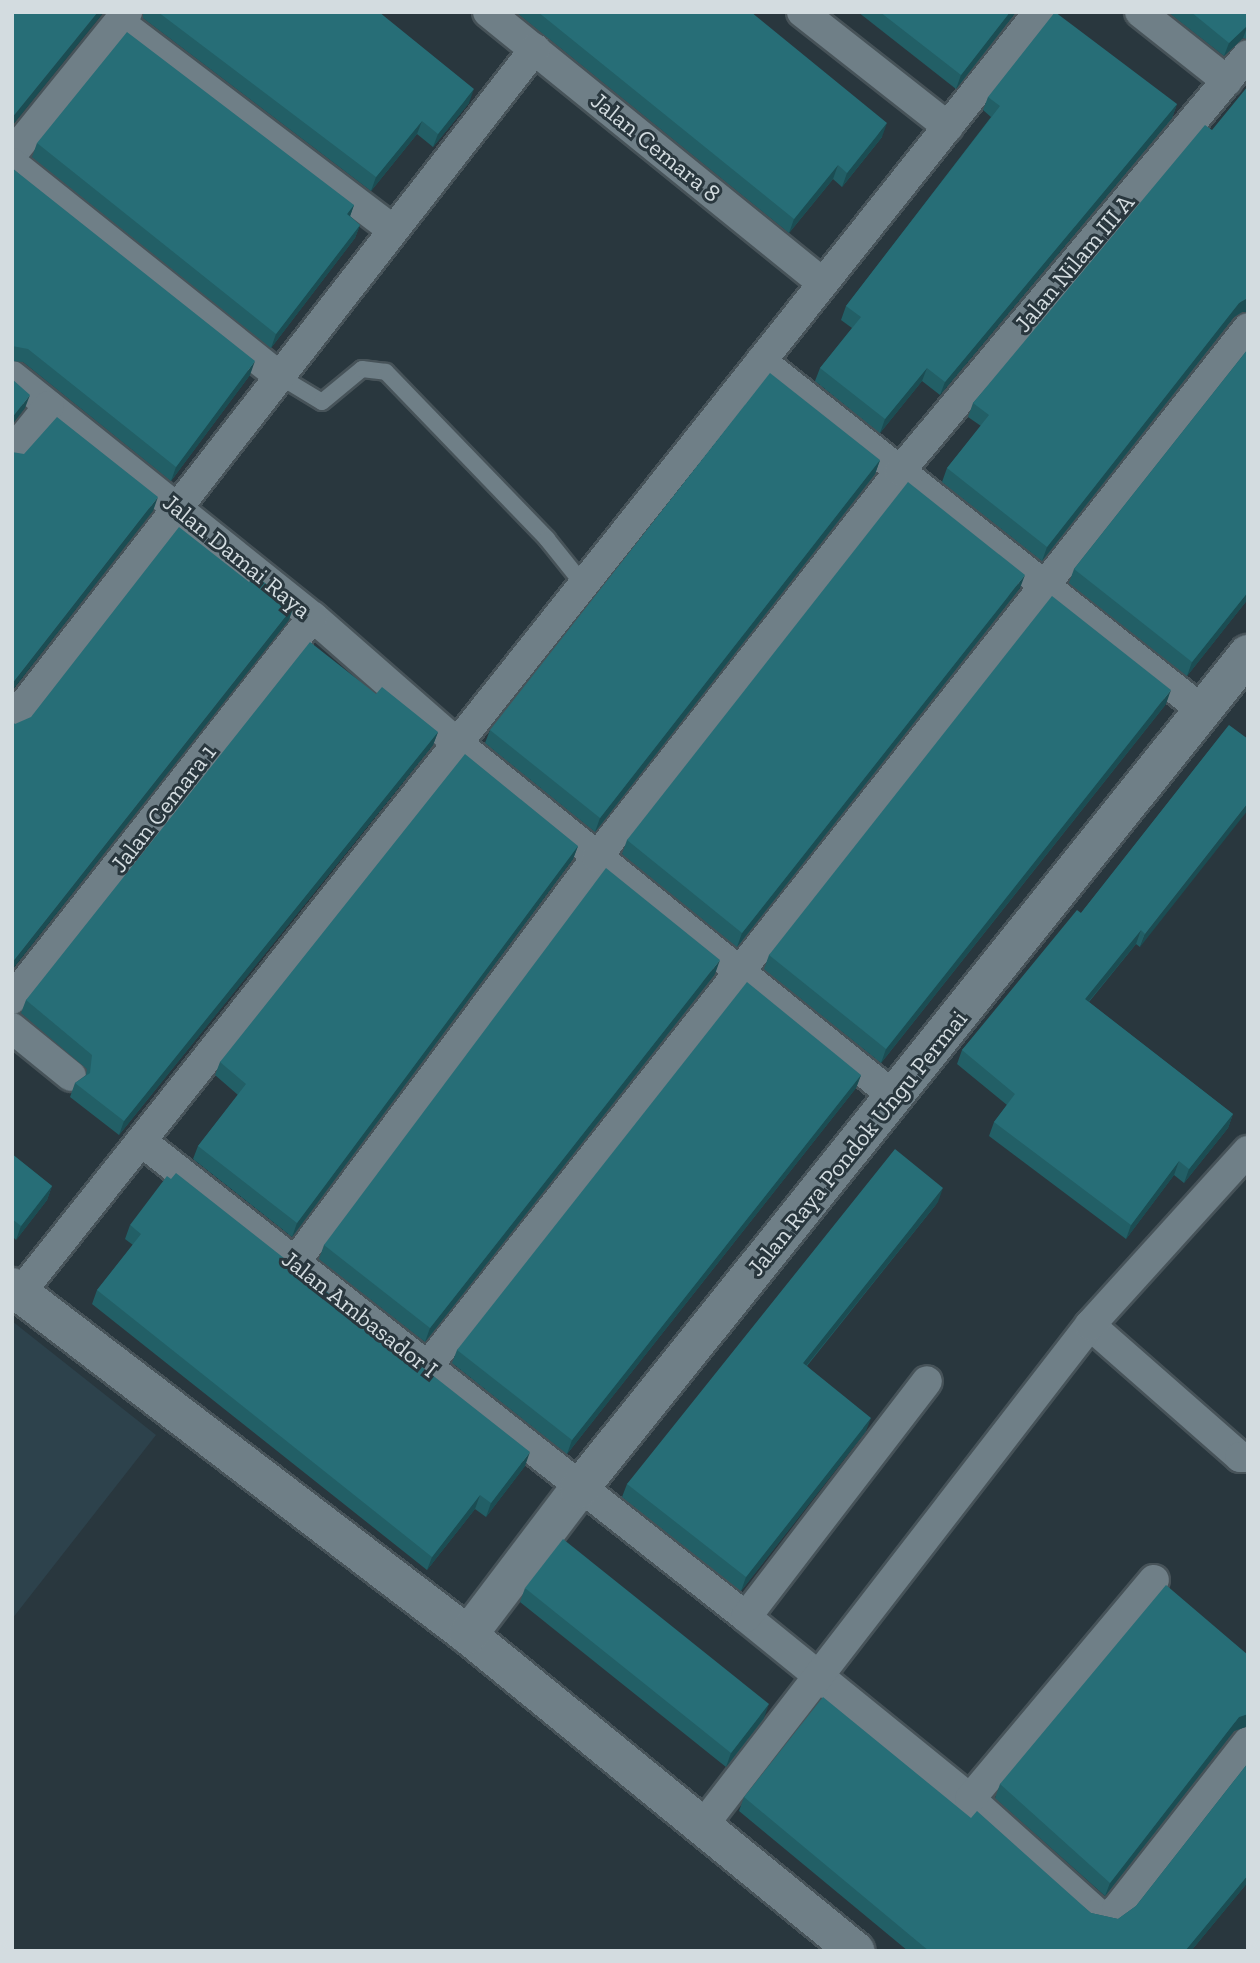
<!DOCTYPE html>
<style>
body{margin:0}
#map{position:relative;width:1260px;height:1963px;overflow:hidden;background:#29373e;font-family:"Zilla Slab",serif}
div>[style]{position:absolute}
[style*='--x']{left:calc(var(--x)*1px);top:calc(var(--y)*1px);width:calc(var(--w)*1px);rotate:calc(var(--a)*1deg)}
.built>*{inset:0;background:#2d424c}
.roads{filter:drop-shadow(2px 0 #475359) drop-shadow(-2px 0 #475359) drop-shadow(0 2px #475359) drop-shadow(0 -2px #475359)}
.lane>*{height:16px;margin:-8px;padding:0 8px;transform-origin:8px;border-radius:8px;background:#6f7f87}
.street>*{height:30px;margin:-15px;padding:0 15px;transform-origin:15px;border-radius:15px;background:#6f7f87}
.secondary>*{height:38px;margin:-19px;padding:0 19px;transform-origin:19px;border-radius:19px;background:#6f7f87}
.wall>*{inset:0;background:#225f66}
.shaded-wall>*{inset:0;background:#1b4d53}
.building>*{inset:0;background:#276e77}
span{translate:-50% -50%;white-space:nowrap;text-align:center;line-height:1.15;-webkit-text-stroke:6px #29373e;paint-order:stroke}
.street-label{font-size:24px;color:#d3dce0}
.frame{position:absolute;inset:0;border:14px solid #d3dce0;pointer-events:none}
</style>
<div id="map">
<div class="built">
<i style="clip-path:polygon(12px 1321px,156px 1435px,12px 1619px)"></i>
</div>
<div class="roads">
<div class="lane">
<i style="--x:279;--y:376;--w:50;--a:31.2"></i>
<i style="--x:322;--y:402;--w:52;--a:-39.5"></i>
<i style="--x:362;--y:369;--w:24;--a:7"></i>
<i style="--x:386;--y:372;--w:232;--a:46"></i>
<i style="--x:547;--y:539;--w:58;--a:51.3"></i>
</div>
<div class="street">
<i style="--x:488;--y:12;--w:431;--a:39"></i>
<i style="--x:802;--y:12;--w:186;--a:38.2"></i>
<i style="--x:1140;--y:12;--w:111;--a:38.4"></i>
<i style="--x:119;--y:22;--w:344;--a:37.2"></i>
<i style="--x:12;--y:154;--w:183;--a:-51"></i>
<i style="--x:12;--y:163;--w:342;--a:38.6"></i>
<i style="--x:761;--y:361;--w:562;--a:38.36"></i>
<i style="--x:12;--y:376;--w:386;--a:38.7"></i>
<i style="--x:313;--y:617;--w:191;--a:41.2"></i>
<i style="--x:457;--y:743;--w:563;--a:38.95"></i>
<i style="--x:12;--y:452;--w:59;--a:-51.2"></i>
<i style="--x:12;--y:720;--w:851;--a:-52.07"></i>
<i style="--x:12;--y:999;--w:486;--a:-51.8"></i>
<i style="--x:12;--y:1028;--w:76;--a:39.1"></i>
<i style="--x:141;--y:1141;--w:770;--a:38.19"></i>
<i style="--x:746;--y:1617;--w:289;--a:39.1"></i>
<i style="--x:970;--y:1799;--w:172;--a:41.9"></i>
<i style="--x:1098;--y:1914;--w:10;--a:11"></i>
<i style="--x:1108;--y:1916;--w:11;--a:-38"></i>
<i style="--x:1117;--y:1909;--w:212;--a:-51.9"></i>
<i style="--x:295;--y:1262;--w:505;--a:-53.29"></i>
<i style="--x:597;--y:857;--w:491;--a:-51.9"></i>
<i style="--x:900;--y:471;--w:542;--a:-50.09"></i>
<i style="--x:20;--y:1293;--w:1637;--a:-51.5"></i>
<i style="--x:1090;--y:1325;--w:200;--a:41.3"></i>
<i style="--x:1240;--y:1457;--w:8;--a:0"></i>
<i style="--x:427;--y:1367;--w:1324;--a:-51.68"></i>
<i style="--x:746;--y:1617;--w:297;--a:-52.5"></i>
<i style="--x:970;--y:1799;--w:286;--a:-50"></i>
<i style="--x:704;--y:1824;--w:631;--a:-52.28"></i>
<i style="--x:1090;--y:1325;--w:235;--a:-47.8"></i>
</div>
<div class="secondary">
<i style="--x:12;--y:1287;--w:574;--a:37.35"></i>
<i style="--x:468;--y:1635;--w:500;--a:39.2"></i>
<i style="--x:468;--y:1635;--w:183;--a:-52.8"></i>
<i style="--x:579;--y:1489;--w:1070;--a:-51.3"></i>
</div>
</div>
<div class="wall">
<i style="clip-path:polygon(143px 12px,379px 12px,469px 103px,433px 147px,417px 134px,371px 191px,143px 18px)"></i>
<i style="clip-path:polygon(516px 12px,751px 12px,882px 137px,842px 187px,833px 179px,789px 233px)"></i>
<i style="clip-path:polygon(858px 12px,1016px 12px,956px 89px)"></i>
<i style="clip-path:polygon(1168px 12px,1248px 12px,1248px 39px,1243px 38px,1224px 56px)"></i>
<i style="clip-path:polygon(988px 97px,1177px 104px,1172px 118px,940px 395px,922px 381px,880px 433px,815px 381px,820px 368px,852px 328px,841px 320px,846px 306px,991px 117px,983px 110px)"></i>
<i style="clip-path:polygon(1212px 130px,1242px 312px,1234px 317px,1042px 561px,942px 482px,947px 468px,981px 426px,968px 417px,973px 403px)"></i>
<i style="clip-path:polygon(37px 143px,354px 205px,350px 216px,360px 225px,355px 238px,271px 348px,32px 157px)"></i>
<i style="clip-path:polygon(12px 168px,250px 375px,171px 481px,23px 362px,12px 361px)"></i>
<i style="clip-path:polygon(1248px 349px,1248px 599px,1187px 676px,1069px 583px,1074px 569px)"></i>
<i style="clip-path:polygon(880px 460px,875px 474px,595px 832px,485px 743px,490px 730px)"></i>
<i style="clip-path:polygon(1020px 588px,737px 947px,622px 854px,627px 840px)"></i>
<i style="clip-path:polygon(1166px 704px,881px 1063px,764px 969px,769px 955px)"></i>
<i style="clip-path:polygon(1229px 725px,1140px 947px,1136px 944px,1089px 1002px,1233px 1114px,1228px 1128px,1184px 1183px,1174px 1175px,1126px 1239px,989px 1136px,994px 1122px,1007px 1105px,957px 1064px,962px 1050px,1081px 913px)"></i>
<i style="clip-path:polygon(438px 732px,433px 745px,119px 1135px,70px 1097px,75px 1083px,86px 1075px,87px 1069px,21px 1013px,26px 1000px)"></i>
<i style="clip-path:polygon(578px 846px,573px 859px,292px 1237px,193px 1159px,198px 1146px,238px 1095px,215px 1075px,220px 1062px)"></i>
<i style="clip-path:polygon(715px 974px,425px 1342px,319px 1259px,324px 1245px)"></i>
<i style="clip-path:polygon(861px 1075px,856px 1088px,567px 1454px,452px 1363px,457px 1350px)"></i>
<i style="clip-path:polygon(12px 1154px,52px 1186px,47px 1200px,16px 1240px,12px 1236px)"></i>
<i style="clip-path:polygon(938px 1202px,807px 1366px,866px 1431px,741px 1591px,622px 1497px,627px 1484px)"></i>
<i style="clip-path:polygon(130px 1225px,525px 1466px,486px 1517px,475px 1509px,427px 1570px,92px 1304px,97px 1290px,133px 1245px,125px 1239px)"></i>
<i style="clip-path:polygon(525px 1588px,764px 1718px,726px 1767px,520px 1602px)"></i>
<i style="clip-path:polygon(1248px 1655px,1248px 1726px,1234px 1731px,1105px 1896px,995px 1798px,1000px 1784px)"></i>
<i style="clip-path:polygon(1248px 1763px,1248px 1882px,1191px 1951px,908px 1951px,739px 1811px,744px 1797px,971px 1818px,1091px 1913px,1118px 1919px,1136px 1906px)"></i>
</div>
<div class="shaded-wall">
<i style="clip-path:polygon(98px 12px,104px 12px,12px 126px,12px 118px)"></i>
<i style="clip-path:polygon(1010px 12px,1016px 12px,956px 89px,961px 75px)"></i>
<i style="clip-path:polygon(1248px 25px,1243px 38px,1224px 56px,1229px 43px)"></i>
<i style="clip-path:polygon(474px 89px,469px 103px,433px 147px,438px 134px)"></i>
<i style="clip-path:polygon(1177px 104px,1172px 118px,940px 395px,945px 382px)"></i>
<i style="clip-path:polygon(422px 121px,417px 134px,371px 191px,376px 177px)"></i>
<i style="clip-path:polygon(887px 123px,882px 137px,842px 187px,847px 173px)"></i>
<i style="clip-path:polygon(838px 165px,833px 179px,789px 233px,794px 219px)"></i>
<i style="clip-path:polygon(354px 205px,349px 219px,347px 214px)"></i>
<i style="clip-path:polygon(360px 225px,355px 238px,271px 348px,276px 334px)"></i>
<i style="clip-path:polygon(1248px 298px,1248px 312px,1242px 312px,1234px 317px,1042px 561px,1047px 547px,1239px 303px)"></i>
<i style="clip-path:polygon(255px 361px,250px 375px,171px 481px,176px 467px)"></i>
<i style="clip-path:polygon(927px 368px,922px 381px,880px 433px,885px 419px)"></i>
<i style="clip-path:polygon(30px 395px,25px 408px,12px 425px,12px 418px)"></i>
<i style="clip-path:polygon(880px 460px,875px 474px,595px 832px,600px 818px)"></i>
<i style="clip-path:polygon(158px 497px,153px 511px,12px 691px,12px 684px)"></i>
<i style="clip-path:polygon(1025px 575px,1020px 588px,737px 947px,742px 933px)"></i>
<i style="clip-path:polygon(1248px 592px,1248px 599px,1187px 676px,1192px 662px)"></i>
<i style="clip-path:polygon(294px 606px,289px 620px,12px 970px,12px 963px)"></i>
<i style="clip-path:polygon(1171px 690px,1166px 704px,881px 1063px,886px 1049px)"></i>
<i style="clip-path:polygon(438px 732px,433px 745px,119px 1135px,124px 1121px)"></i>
<i style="clip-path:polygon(1248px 803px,1248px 810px,1140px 947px,1145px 934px)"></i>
<i style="clip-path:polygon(578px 846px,573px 859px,292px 1237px,297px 1223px)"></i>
<i style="clip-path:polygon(1141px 930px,1136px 944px,1080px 1012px,1085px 999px)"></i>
<i style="clip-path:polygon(720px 960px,715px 974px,425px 1342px,430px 1328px)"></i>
<i style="clip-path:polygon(861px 1075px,856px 1088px,567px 1454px,572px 1440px)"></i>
<i style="clip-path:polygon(1233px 1114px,1228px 1128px,1184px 1183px,1189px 1169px)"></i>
<i style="clip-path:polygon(1179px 1161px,1174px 1175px,1126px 1239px,1131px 1225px)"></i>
<i style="clip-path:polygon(52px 1186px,47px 1200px,16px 1240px,21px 1226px)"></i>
<i style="clip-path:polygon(943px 1188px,938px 1202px,798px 1376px,803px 1363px)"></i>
<i style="clip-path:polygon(871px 1418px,866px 1431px,741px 1591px,746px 1577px)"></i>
<i style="clip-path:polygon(530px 1452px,525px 1466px,486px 1517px,491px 1503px)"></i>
<i style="clip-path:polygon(480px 1495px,475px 1509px,427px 1570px,432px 1557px)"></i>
<i style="clip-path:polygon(769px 1704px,764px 1718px,726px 1767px,731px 1753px)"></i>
<i style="clip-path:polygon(1248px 1714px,1248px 1726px,1234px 1731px,1105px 1896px,1110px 1883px,1239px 1717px)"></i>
<i style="clip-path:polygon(1248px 1875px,1248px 1882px,1191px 1951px,1185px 1951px)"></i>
</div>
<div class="building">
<i style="clip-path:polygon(12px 12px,98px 12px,12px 118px)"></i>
<i style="clip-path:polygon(158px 12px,379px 12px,474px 89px,438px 134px,422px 121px,376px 177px)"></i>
<i style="clip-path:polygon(538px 12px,751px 12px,887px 123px,847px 173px,838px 165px,794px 219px)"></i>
<i style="clip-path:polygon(880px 12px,1010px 12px,961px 75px)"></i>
<i style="clip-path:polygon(1055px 12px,1177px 104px,945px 382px,927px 368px,885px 419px,820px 368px,861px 317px,846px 306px,1000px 106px,988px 97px)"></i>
<i style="clip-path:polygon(1191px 12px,1248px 12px,1248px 25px,1229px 43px)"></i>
<i style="clip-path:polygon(127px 32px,354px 205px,347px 214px,360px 225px,276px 334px,37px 143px)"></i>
<i style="clip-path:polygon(1248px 86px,1248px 298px,1239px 303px,1047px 547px,947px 468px,989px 415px,973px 403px,1205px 125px,1212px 130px)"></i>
<i style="clip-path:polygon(12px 168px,255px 361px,176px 467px,28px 349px,12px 346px)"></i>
<i style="clip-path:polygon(1248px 349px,1248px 592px,1192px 662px,1074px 569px)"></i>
<i style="clip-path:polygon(770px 373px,880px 460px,600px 818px,490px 730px)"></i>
<i style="clip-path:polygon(12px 379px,30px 395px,12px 418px)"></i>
<i style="clip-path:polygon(57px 417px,158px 497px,12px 684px,12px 452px,24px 454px)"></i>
<i style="clip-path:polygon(908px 482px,1025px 575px,742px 933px,627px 840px)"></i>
<i style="clip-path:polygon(179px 527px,249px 582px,255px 575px,294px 606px,12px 963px,12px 721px,15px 724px,31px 717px)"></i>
<i style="clip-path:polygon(1052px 596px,1171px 690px,886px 1049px,769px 955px)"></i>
<i style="clip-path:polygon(310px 642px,376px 694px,382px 687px,438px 732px,124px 1121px,75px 1083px,90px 1073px,92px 1055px,26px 1000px)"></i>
<i style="clip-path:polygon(1229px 725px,1248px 739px,1248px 803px,1145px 934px,1141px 930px,1085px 999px,1233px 1114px,1189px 1169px,1179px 1161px,1131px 1225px,994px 1122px,1015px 1094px,962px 1050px,1077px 910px,1081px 913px)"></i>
<i style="clip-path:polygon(465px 754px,578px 846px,297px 1223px,198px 1146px,246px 1084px,220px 1062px)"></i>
<i style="clip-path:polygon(606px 868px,720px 960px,430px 1328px,324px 1245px)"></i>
<i style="clip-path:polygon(747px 982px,861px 1075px,572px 1440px,457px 1350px)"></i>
<i style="clip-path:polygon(895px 1149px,943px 1188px,803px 1363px,871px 1418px,746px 1577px,627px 1484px)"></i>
<i style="clip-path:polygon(12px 1154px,52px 1186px,21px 1226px,12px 1219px)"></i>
<i style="clip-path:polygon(176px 1173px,530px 1452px,491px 1503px,480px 1495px,432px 1557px,97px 1290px,141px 1234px,130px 1225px,167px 1176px,171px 1179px)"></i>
<i style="clip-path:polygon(563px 1539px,769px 1704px,731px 1753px,525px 1588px)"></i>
<i style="clip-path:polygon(1166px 1585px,1248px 1655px,1248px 1714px,1239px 1717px,1110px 1883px,1000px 1784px)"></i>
<i style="clip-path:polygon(823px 1697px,971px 1818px,977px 1811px,1091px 1913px,1118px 1919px,1136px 1906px,1248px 1763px,1248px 1875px,1185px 1951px,929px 1951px,744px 1797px)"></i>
</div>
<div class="street-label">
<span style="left:656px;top:147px;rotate:39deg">Jalan Cemara 8</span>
<span style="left:1074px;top:263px;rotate:-50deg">Jalan Nilam III A</span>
<span style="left:237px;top:556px;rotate:39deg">Jalan Damai Raya</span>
<span style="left:163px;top:808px;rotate:-52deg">Jalan Cemara 1</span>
<span style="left:857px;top:1143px;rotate:-51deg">Jalan Raya Pondok Ungu Permai</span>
<span style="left:360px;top:1314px;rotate:38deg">Jalan Ambasador I</span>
</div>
<div class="frame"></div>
</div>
